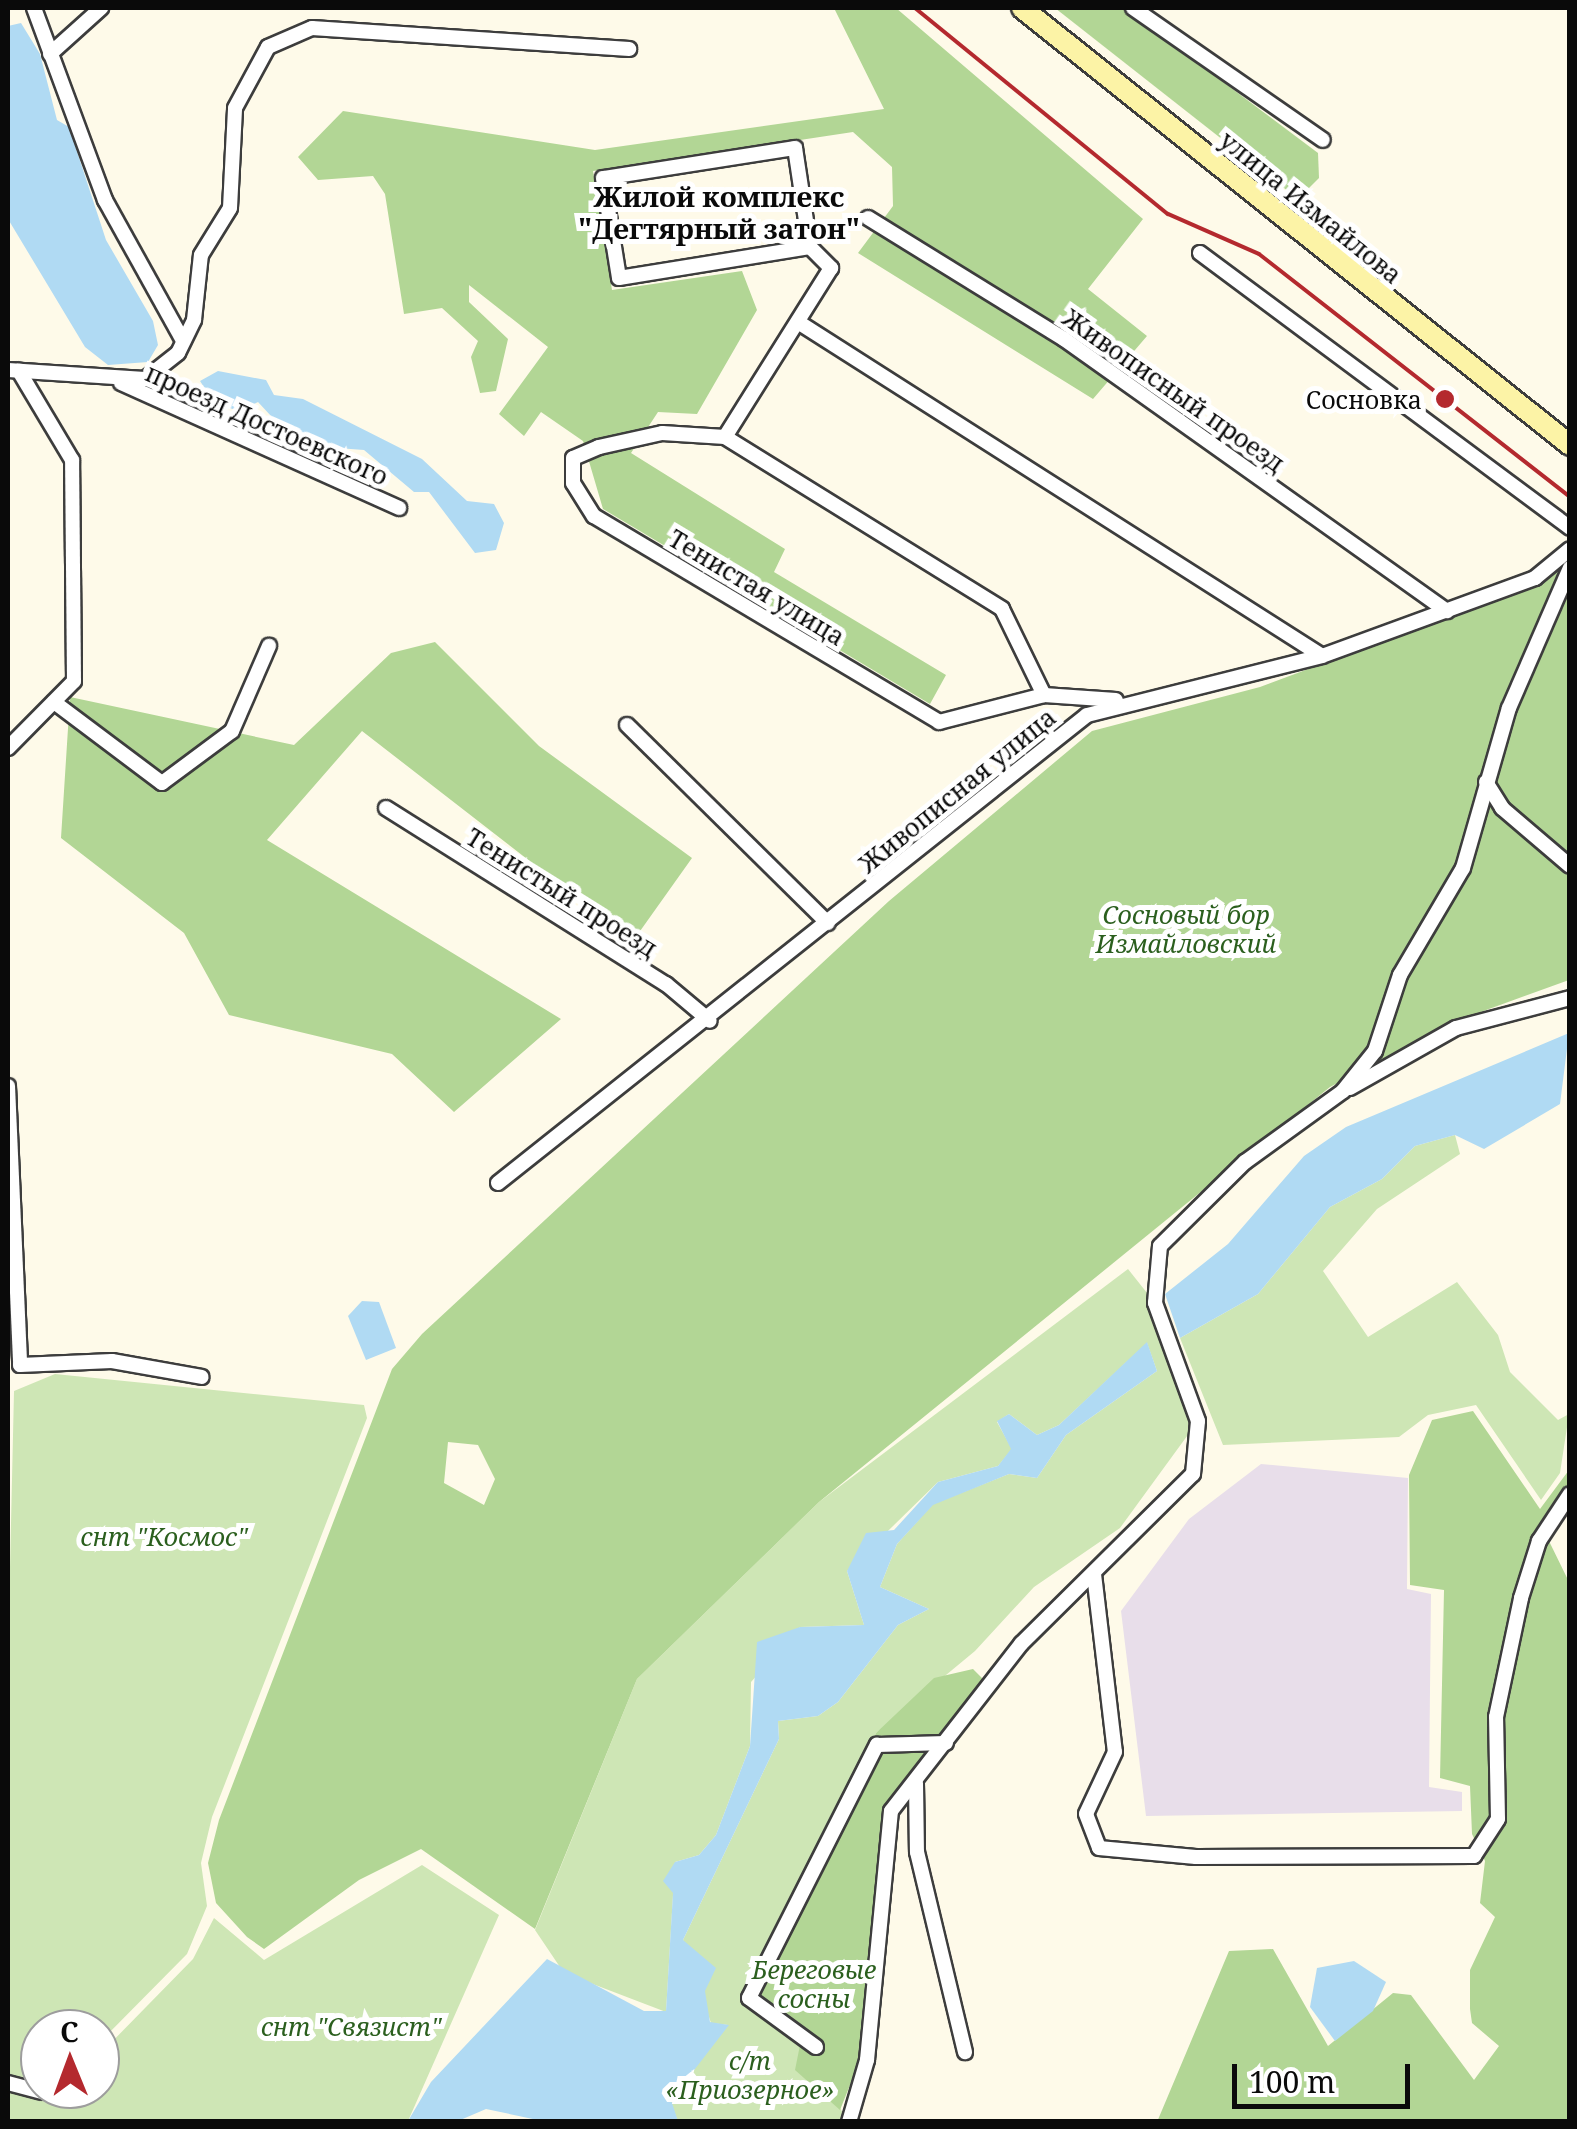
<!DOCTYPE html>
<meta charset="utf-8">
<style>
body{margin:0}
#map{position:relative;width:1577px;height:2129px;overflow:hidden;background:#fefae9;font-family:"Noto Serif",serif}
div>[style]{position:absolute}
[style*='--x']{left:calc(var(--x)*1px);top:calc(var(--y)*1px);width:calc(var(--w)*1px);rotate:calc(var(--a)*1deg)}
.industrial>*{inset:0;background:#e8deea}
.green>*{inset:0;background:#cee6b5}
.forest>*{inset:0;background:#b2d695}
.water>*{inset:0;background:#b0daf3}
.roads{filter:drop-shadow(2px 0 #3d3d3d) drop-shadow(-2px 0 #3d3d3d) drop-shadow(0 2px #3d3d3d) drop-shadow(0 -2px #3d3d3d)}
.minor>*{height:14px;margin:-7px;padding:0 7px;transform-origin:7px;border-radius:7px;background:#fff}
.secondary>*{height:20px;margin:-10px;padding:0 10px;transform-origin:10px;border-radius:10px;background:#fcf3a6}
.rail>*{height:4px;margin:-2px;padding:0 2px;transform-origin:2px;border-radius:2px;background:#b4292e}
.dots>*{width:28px;height:28px;translate:-50% -50%;box-sizing:border-box;border:5px solid #fff;border-radius:50%}
span{translate:-50% -50%;white-space:nowrap;text-align:center;line-height:1.15;-webkit-text-stroke:10px #fff;paint-order:stroke}
.street-label{font-size:25px;color:#0a0a0a}
.poi-label{font-size:25px;color:#0a0a0a}
.right{translate:-100% -50%;text-align:right}
.park-label{font-size:25px;color:#2b5f1e;font-style:italic}
.neighbourhood-label{font-size:28px;color:#0a0a0a;font-weight:700}
.frame{position:absolute;inset:0;border:10px solid #0a0a0a;pointer-events:none}
.north{position:absolute;left:20px;top:2009px;width:100px;height:100px;box-sizing:border-box;background:#fff;border:2px solid #9d9d9d;border-radius:50%;rotate:359deg;font-size:28px;font-weight:700;line-height:40px;text-align:center;color:#0a0a0a}
.north::after{content:'';display:block;margin:auto;width:35px;height:45px;background:#b4292e;clip-path:polygon(50% 0,100% 100%,50% 72%,0 100%)}
.scale{position:absolute;left:1232px;top:2064px;width:178px;height:45px;box-sizing:border-box;border:5px solid #0a0a0a;border-top:0;padding-left:12px;font-size:30px;line-height:35px;white-space:nowrap;color:#0a0a0a;-webkit-text-stroke:8px #fff;paint-order:stroke}
</style>
<div id="map">
<div class="industrial">
<i style="clip-path:polygon(1261px 1464px,1408px 1478px,1407px 1589px,1431px 1594px,1429px 1787px,1462px 1792px,1462px 1811px,1146px 1816px,1121px 1611px,1189px 1519px)"></i>
</div>
<div class="green">
<i style="clip-path:polygon(1455px 1135px,1460px 1154px,1377px 1209px,1323px 1271px,1368px 1337px,1457px 1282px,1498px 1335px,1510px 1372px,1558px 1420px,1569px 1414px,1560px 1473px,1541px 1500px,1476px 1405px,1428px 1415px,1399px 1437px,1223px 1445px,1180px 1338px,1258px 1294px,1330px 1207px,1382px 1179px,1415px 1146px)"></i>
<i style="clip-path:polygon(1128px 1269px,1155px 1303px,1198px 1421px,1120px 1528px,1034px 1587px,975px 1651px,876px 1733px,802px 2036px,847px 2121px,678px 2122px,670px 2100px,728px 2025px,711px 2023px,683px 1940px,779px 1739px,778px 1721px,818px 1716px,838px 1702px,898px 1625px,929px 1609px,880px 1587px,897px 1544px,933px 1504px,1009px 1474px,1037px 1478px,1066px 1435px,1157px 1371px,1147px 1343px,1059px 1425px,1037px 1435px,1009px 1414px,997px 1422px,1012px 1449px,998px 1466px,938px 1482px,847px 1571px,864px 1625px,800px 1627px,751px 1682px,750px 1746px,716px 1835px,699px 1855px,675px 1862px,666px 2012px,564px 1973px,535px 1930px,637px 1679px,819px 1502px)"></i>
<i style="clip-path:polygon(55px 1374px,364px 1405px,367px 1418px,212px 1817px,201px 1863px,207px 1906px,187px 1954px,100px 2042px,100px 2029px,40px 2029px,40px 2085px,8px 2077px,8px 1656px,14px 1391px)"></i>
<i style="clip-path:polygon(422px 1865px,499px 1915px,408px 2121px,8px 2120px,8px 2087px,40px 2098px,100px 2089px,100px 2054px,193px 1959px,214px 1918px,264px 1960px)"></i>
</div>
<div class="forest">
<i style="clip-path:polygon(834px 8px,896px 8px,1143px 219px,1088px 289px,1147px 336px,1093px 399px,858px 253px,893px 206px,892px 167px,853px 132px,593px 171px,612px 290px,742px 271px,757px 310px,697px 414px,658px 412px,631px 453px,785px 549px,774px 572px,946px 675px,930px 704px,603px 509px,583px 441px,541px 412px,524px 436px,499px 414px,548px 347px,469px 285px,469px 302px,508px 339px,496px 391px,480px 393px,471px 357px,478px 341px,442px 308px,404px 314px,385px 194px,373px 176px,318px 180px,298px 157px,343px 111px,595px 150px,884px 109px)"></i>
<i style="clip-path:polygon(1055px 8px,1124px 8px,1318px 153px,1319px 178px,1298px 199px)"></i>
<i style="clip-path:polygon(evenodd,1569px 558px,1569px 980px,1456px 1021px,1330px 1087px,819px 1502px,637px 1679px,535px 1929px,421px 1849px,359px 1880px,264px 1949px,247px 1937px,216px 1903px,208px 1863px,219px 1820px,392px 1369px,422px 1334px,889px 901px,1092px 731px,1260px 687px,1539px 583px,1569px 558px,448px 1442px,478px 1445px,495px 1479px,484px 1505px,444px 1483px,448px 1442px)"></i>
<i style="clip-path:polygon(435px 642px,539px 746px,692px 858px,633px 941px,362px 731px,267px 840px,561px 1019px,454px 1112px,392px 1054px,229px 1015px,184px 933px,61px 838px,70px 697px,294px 745px,391px 653px)"></i>
<i style="clip-path:polygon(1473px 1411px,1540px 1509px,1569px 1470px,1569px 1507px,1548px 1539px,1570px 1584px,1569px 2121px,1157px 2122px,1229px 1951px,1273px 1949px,1328px 2046px,1393px 1993px,1411px 1995px,1474px 2080px,1499px 2046px,1472px 2023px,1470px 2009px,1470px 1970px,1495px 1917px,1480px 1903px,1485px 1861px,1472px 1834px,1470px 1786px,1440px 1778px,1444px 1590px,1410px 1585px,1409px 1475px,1432px 1420px)"></i>
<i style="clip-path:polygon(973px 1669px,985px 1681px,883px 1809px,862px 2055px,840px 2110px,795px 2070px,802px 2035px,749px 1998px,846px 1817px,876px 1733px,934px 1678px)"></i>
</div>
<div class="water">
<i style="clip-path:polygon(21px 23px,40px 54px,57px 120px,69px 127px,106px 240px,153px 321px,158px 345px,148px 362px,108px 365px,85px 347px,8px 219px,8px 26px)"></i>
<i style="clip-path:polygon(218px 371px,266px 380px,274px 395px,303px 399px,422px 459px,467px 501px,494px 504px,504px 523px,496px 550px,475px 553px,429px 492px,414px 492px,364px 450px,298px 445px,258px 402px,240px 411px,215px 404px,200px 381px)"></i>
<i style="clip-path:polygon(1569px 1033px,1560px 1104px,1484px 1149px,1455px 1135px,1415px 1146px,1382px 1179px,1330px 1207px,1258px 1294px,1180px 1338px,1165px 1294px,1228px 1244px,1304px 1156px,1346px 1127px)"></i>
<i style="clip-path:polygon(379px 1302px,396px 1348px,366px 1360px,348px 1316px,362px 1301px)"></i>
<i style="clip-path:polygon(1147px 1342px,1157px 1371px,1066px 1435px,1037px 1478px,1009px 1474px,933px 1505px,897px 1544px,880px 1587px,929px 1609px,898px 1625px,838px 1702px,818px 1716px,778px 1721px,779px 1739px,683px 1940px,716px 1968px,705px 1991px,710px 2022px,729px 2025px,671px 2100px,678px 2121px,547px 2122px,486px 2109px,458px 2121px,408px 2121px,431px 2082px,547px 1959px,644px 2011px,666px 2011px,673px 1893px,663px 1881px,675px 1862px,699px 1855px,716px 1835px,750px 1746px,757px 1642px,800px 1627px,864px 1625px,847px 1571px,866px 1533px,894px 1530px,938px 1482px,998px 1466px,1011px 1449px,997px 1421px,1009px 1414px,1037px 1435px,1059px 1425px)"></i>
<i style="clip-path:polygon(1354px 1961px,1386px 1982px,1373px 2011px,1335px 2041px,1310px 2007px,1317px 1968px)"></i>
</div>
<div class="roads">
<div class="minor">
<i style="--x:34;--y:8;--w:205;--a:69.7"></i>
<i style="--x:105;--y:200;--w:161;--a:61"></i>
<i style="--x:1133;--y:8;--w:231;--a:34.8"></i>
<i style="--x:50;--y:54;--w:69;--a:-42"></i>
<i style="--x:868;--y:218;--w:230;--a:31.7"></i>
<i style="--x:1064;--y:339;--w:470;--a:35.4"></i>
<i style="--x:810;--y:247;--w:100;--a:-98.6"></i>
<i style="--x:795;--y:148;--w:194;--a:171.1"></i>
<i style="--x:603;--y:178;--w:101;--a:80.9"></i>
<i style="--x:619;--y:278;--w:193;--a:-9.2"></i>
<i style="--x:810;--y:247;--w:30;--a:45"></i>
<i style="--x:831;--y:268;--w:199;--a:122.1"></i>
<i style="--x:725;--y:437;--w:63;--a:-176.4"></i>
<i style="--x:662;--y:433;--w:65;--a:167.5"></i>
<i style="--x:599;--y:447;--w:28;--a:157"></i>
<i style="--x:573;--y:458;--w:25;--a:90"></i>
<i style="--x:573;--y:483;--w:39;--a:58"></i>
<i style="--x:594;--y:516;--w:402;--a:30.8"></i>
<i style="--x:939;--y:722;--w:108;--a:-14.4"></i>
<i style="--x:1200;--y:253;--w:461;--a:36.6"></i>
<i style="--x:798;--y:322;--w:621;--a:32.51"></i>
<i style="--x:8;--y:370;--w:137;--a:3.8"></i>
<i style="--x:145;--y:379;--w:42;--a:-38.2"></i>
<i style="--x:178;--y:353;--w:37;--a:-64"></i>
<i style="--x:194;--y:320;--w:65;--a:-83.9"></i>
<i style="--x:201;--y:255;--w:55;--a:-58.3"></i>
<i style="--x:230;--y:208;--w:100;--a:-87.1"></i>
<i style="--x:235;--y:108;--w:69;--a:-61.6"></i>
<i style="--x:268;--y:47;--w:48;--a:-23.4"></i>
<i style="--x:312;--y:28;--w:318;--a:3.8"></i>
<i style="--x:121;--y:383;--w:305;--a:24.2"></i>
<i style="--x:725;--y:437;--w:326;--a:31.8"></i>
<i style="--x:1002;--y:609;--w:96;--a:64"></i>
<i style="--x:1044;--y:695;--w:72;--a:4"></i>
<i style="--x:54;--y:702;--w:135;--a:36.9"></i>
<i style="--x:162;--y:783;--w:87;--a:-36.6"></i>
<i style="--x:232;--y:731;--w:93;--a:-66.5"></i>
<i style="--x:627;--y:725;--w:282;--a:44.6"></i>
<i style="--x:8;--y:748;--w:94;--a:-45.4"></i>
<i style="--x:74;--y:681;--w:221;--a:-90.5"></i>
<i style="--x:72;--y:460;--w:104;--a:-120.8"></i>
<i style="--x:1486;--y:782;--w:31;--a:58"></i>
<i style="--x:1502;--y:808;--w:89;--a:40.5"></i>
<i style="--x:386;--y:808;--w:331;--a:32.2"></i>
<i style="--x:666;--y:984;--w:57;--a:40.1"></i>
<i style="--x:8;--y:1086;--w:279;--a:87.5"></i>
<i style="--x:20;--y:1365;--w:92;--a:-2.5"></i>
<i style="--x:112;--y:1361;--w:91;--a:10.1"></i>
<i style="--x:1350;--y:1088;--w:122;--a:-29.5"></i>
<i style="--x:1456;--y:1028;--w:118;--a:-14.7"></i>
<i style="--x:498;--y:1183;--w:752;--a:-38.47"></i>
<i style="--x:1087;--y:715;--w:242;--a:-14.1"></i>
<i style="--x:1322;--y:656;--w:227;--a:-20.1"></i>
<i style="--x:1535;--y:578;--w:45;--a:-39.6"></i>
<i style="--x:1094;--y:1574;--w:179;--a:83.3"></i>
<i style="--x:1115;--y:1752;--w:68;--a:115.1"></i>
<i style="--x:1086;--y:1814;--w:36;--a:69"></i>
<i style="--x:1099;--y:1848;--w:97;--a:5.3"></i>
<i style="--x:1196;--y:1857;--w:278;--a:-0.2"></i>
<i style="--x:1474;--y:1856;--w:44;--a:-57"></i>
<i style="--x:1498;--y:1819;--w:102;--a:-91.1"></i>
<i style="--x:1496;--y:1717;--w:122;--a:-78.1"></i>
<i style="--x:1521;--y:1598;--w:60;--a:-72.5"></i>
<i style="--x:1539;--y:1541;--w:56;--a:-56.6"></i>
<i style="--x:916;--y:1783;--w:69;--a:89.2"></i>
<i style="--x:917;--y:1852;--w:206;--a:76.5"></i>
<i style="--x:816;--y:2047;--w:83;--a:-143.8"></i>
<i style="--x:749;--y:1998;--w:284;--a:-63.2"></i>
<i style="--x:877;--y:1745;--w:69;--a:-1.7"></i>
<i style="--x:8;--y:2083;--w:34;--a:15"></i>
<i style="--x:849;--y:2122;--w:65;--a:-73.8"></i>
<i style="--x:867;--y:2060;--w:250;--a:-84.5"></i>
<i style="--x:891;--y:1811;--w:212;--a:-52.1"></i>
<i style="--x:1021;--y:1644;--w:242;--a:-44.7"></i>
<i style="--x:1193;--y:1474;--w:53;--a:-84.6"></i>
<i style="--x:1198;--y:1421;--w:126;--a:-110"></i>
<i style="--x:1155;--y:1303;--w:57;--a:-85"></i>
<i style="--x:1160;--y:1246;--w:120;--a:-44.7"></i>
<i style="--x:1245;--y:1162;--w:121;--a:-35.9"></i>
<i style="--x:1343;--y:1091;--w:51;--a:-51.3"></i>
<i style="--x:1375;--y:1051;--w:80;--a:-71.8"></i>
<i style="--x:1400;--y:975;--w:124;--a:-59.5"></i>
<i style="--x:1463;--y:868;--w:166;--a:-74"></i>
<i style="--x:1509;--y:708;--w:153;--a:-66.5"></i>
</div>
<div class="secondary">
<i style="--x:1022;--y:8;--w:701;--a:38.57"></i>
</div>
</div>
<div class="rail">
<i style="--x:915;--y:8;--w:326;--a:39.2"></i>
<i style="--x:1168;--y:214;--w:99;--a:23.7"></i>
<i style="--x:1259;--y:254;--w:395;--a:38"></i>
</div>
<div class="dots">
<i style="left:1445px;top:399px;background:#b4292e"></i>
</div>
<div class="street-label">
<span style="left:1311px;top:207px;rotate:39deg">улица Измайлова</span>
<span style="left:1174px;top:390px;rotate:35deg">Живописный проезд</span>
<span style="left:267px;top:424px;rotate:24deg">проезд Достоевского</span>
<span style="left:757px;top:587px;rotate:31deg">Тенистая улица</span>
<span style="left:957px;top:790px;rotate:-39deg">Живописная улица</span>
<span style="left:562px;top:892px;rotate:32deg">Тенистый проезд</span>
</div>
<div class="poi-label">
<span class="right" style="left:1422px;top:399px">Сосновка</span>
</div>
<div class="park-label">
<span style="left:1186px;top:929px">Сосновый бор<br>Измайловский</span>
<span style="left:164px;top:1536px">снт "Космос"</span>
<span style="left:814px;top:1984px">Береговые<br>сосны</span>
<span style="left:351px;top:2026px">снт "Связист"</span>
<span style="left:750px;top:2075px">с/т<br>«Приозерное»</span>
</div>
<div class="neighbourhood-label">
<span style="left:719px;top:212px">Жилой комплекс<br>"Дегтярный затон"</span>
</div>
<div class="frame"></div>
<div class="north">С</div>
<div class="scale">100 m</div>
</div>
